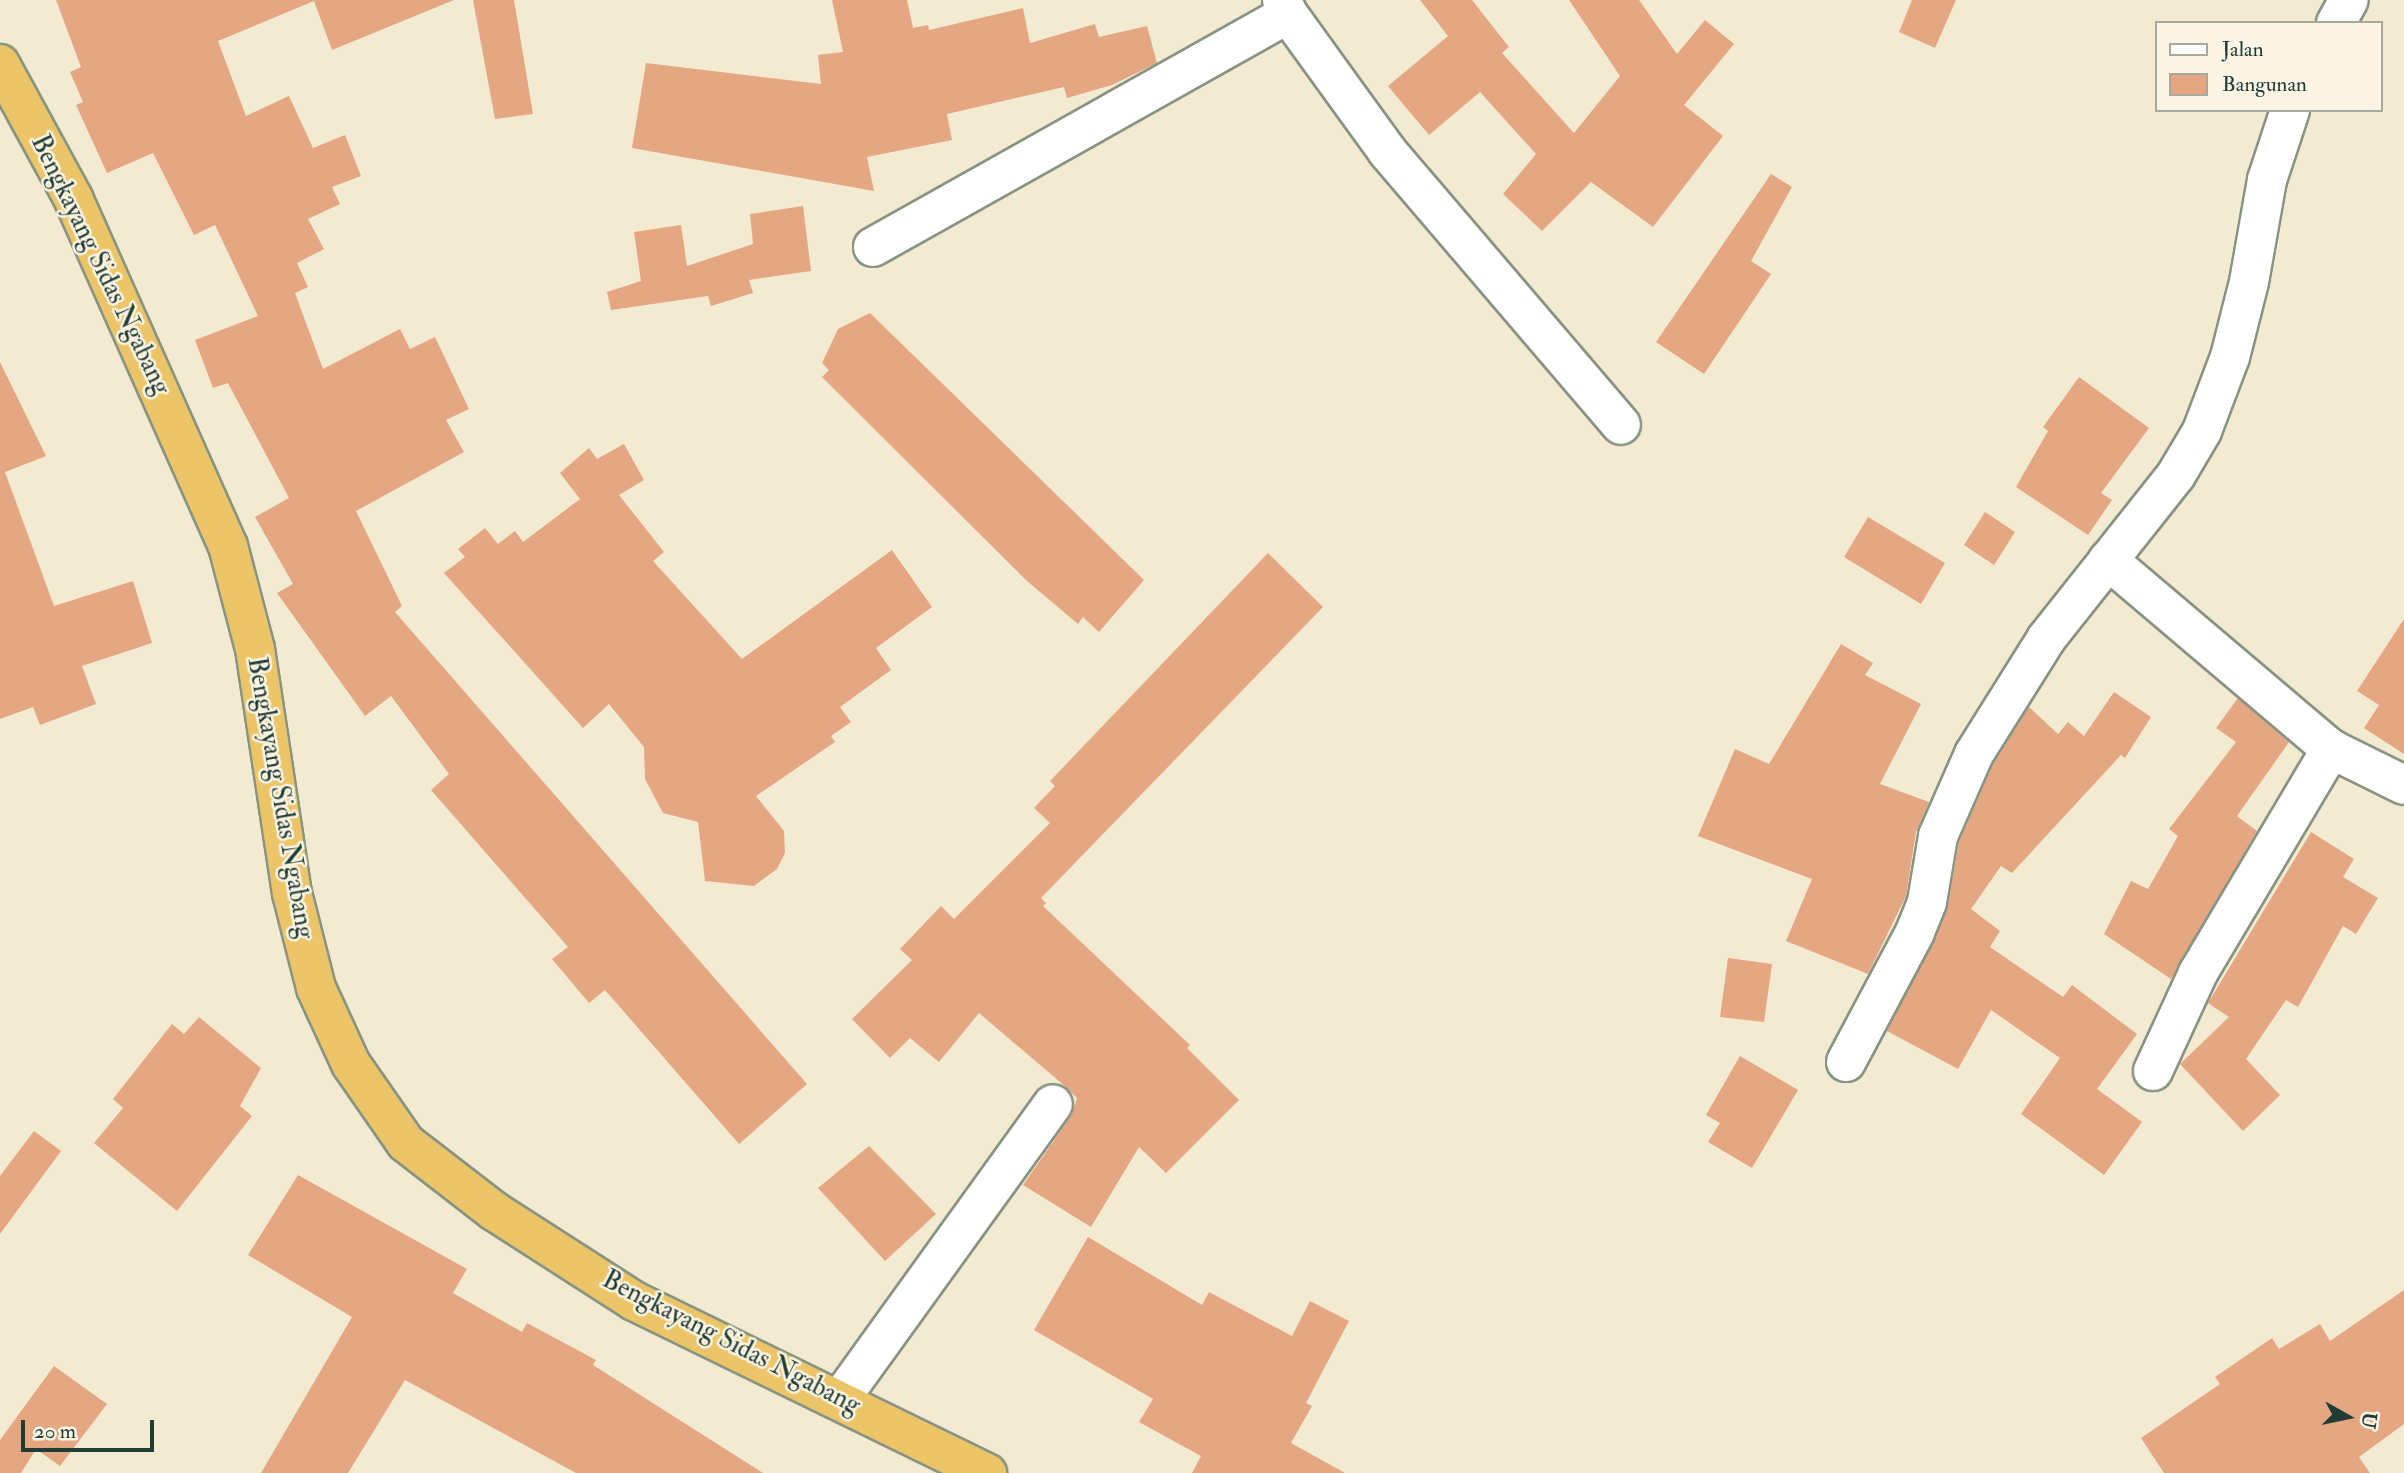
<!DOCTYPE html>
<style>
body{margin:0}
#map{position:relative;width:2404px;height:1473px;overflow:hidden;background:#f2ebd1;font-family:"IM FELL Double Pica",serif}
div>[style]{position:absolute}
[style*='--x']{left:calc(var(--x)*1px);top:calc(var(--y)*1px);width:calc(var(--w)*1px);rotate:calc(var(--a)*1deg)}
.building>*{inset:0;background:#e5a682}
.roads{filter:drop-shadow(2px 0 #889482) drop-shadow(-2px 0 #889482) drop-shadow(0 2px #889482) drop-shadow(0 -2px #889482)}
.street>*{height:38px;margin:-19px;padding:0 19px;transform-origin:19px;border-radius:19px;background:#fff}
.highway>*{height:38px;margin:-19px;padding:0 19px;transform-origin:19px;border-radius:19px;background:#edc569}
span{translate:-50% -50%;white-space:nowrap;text-align:center;line-height:1.15;-webkit-text-stroke:5px #fcf5e5;paint-order:stroke}
.street-label{font-size:26px;color:#1f3d34}
.legend{position:absolute;left:2155px;top:21px;width:228px;height:91px;box-sizing:border-box;background:#fcf5e5;border:2px solid #a4ab9e;margin:0;padding:9px 12px;list-style:none;font-size:21px;color:#1f3d34}
.legend li{display:flex;align-items:center;gap:14px;height:35px}
.legend b{width:35px;border:2px solid #a4ab9e}
.north{position:absolute;left:2313px;top:1382px;width:70px;height:70px;-webkit-text-stroke:5px #fcf5e5;paint-order:stroke;rotate:99deg;font-size:19px;font-weight:700;line-height:28px;text-align:center;color:#1f3d34}
.north::after{content:'';display:block;margin:auto;width:24px;height:32px;background:#1f3d34;clip-path:polygon(50% 0,100% 100%,50% 72%,0 100%)}
.scale{position:absolute;left:21px;top:1420px;width:133px;height:32px;box-sizing:border-box;border:4px solid #1f3d34;border-top:0;padding-left:9px;font-size:21px;line-height:24px;white-space:nowrap;color:#1f3d34;-webkit-text-stroke:5px #fcf5e5;paint-order:stroke}
</style>
<div id="map">
<div class="building">
<i style="clip-path:polygon(56px 0,454px 0,332px 50px,314px 1px,218px 41px,246px 116px,289px 96px,313px 148px,345px 135px,361px 176px,332px 187px,340px 204px,308px 219px,324px 249px,297px 263px,308px 287px,295px 293px,323px 369px,400px 329px,410px 349px,435px 337px,469px 409px,446px 420px,464px 452px,356px 511px,402px 606px,395px 612px,807px 1084px,739px 1144px,605px 990px,589px 1003px,552px 959px,568px 947px,431px 790px,449px 774px,391px 696px,365px 716px,277px 593px,293px 584px,255px 517px,289px 498px,228px 383px,213px 388px,195px 340px,258px 316px,215px 225px,194px 235px,153px 153px,107px 173px,76px 105px,83px 102px,70px 72px,81px 67px)"></i>
<i style="clip-path:polygon(473px 0,514px 0,533px 114px,495px 119px)"></i>
<i style="clip-path:polygon(832px 0,907px 0,913px 28px,928px 25px,929px 30px,1023px 8px,1030px 43px,1095px 24px,1099px 37px,1147px 26px,1157px 63px,1112px 85px,1067px 98px,1064px 87px,947px 114px,952px 140px,867px 157px,874px 191px,632px 148px,646px 63px,821px 84px,818px 55px,843px 52px)"></i>
<i style="clip-path:polygon(1420px 0,1472px 0,1509px 47px,1502px 53px,1574px 133px,1620px 76px,1569px 0,1639px 0,1677px 54px,1705px 20px,1734px 44px,1684px 105px,1723px 136px,1653px 227px,1591px 182px,1542px 231px,1503px 194px,1536px 154px,1480px 92px,1429px 135px,1388px 86px,1448px 36px)"></i>
<i style="clip-path:polygon(1912px 0,1956px 0,1935px 48px,1899px 32px)"></i>
<i style="clip-path:polygon(1771px 174px,1792px 187px,1751px 261px,1771px 274px,1704px 374px,1656px 342px)"></i>
<i style="clip-path:polygon(803px 206px,811px 271px,749px 280px,753px 293px,711px 306px,708px 296px,611px 310px,607px 292px,641px 281px,634px 232px,681px 225px,687px 266px,753px 244px,750px 214px)"></i>
<i style="clip-path:polygon(870px 313px,1144px 580px,1099px 632px,1083px 617px,1078px 624px,1027px 581px,822px 377px,829px 370px,822px 363px,838px 329px)"></i>
<i style="clip-path:polygon(0 362px,46px 456px,5px 472px,54px 606px,133px 581px,152px 643px,82px 666px,96px 704px,40px 725px,33px 707px,0 719px)"></i>
<i style="clip-path:polygon(2079px 377px,2149px 428px,2101px 493px,2112px 500px,2088px 535px,2016px 487px,2048px 431px,2043px 427px)"></i>
<i style="clip-path:polygon(624px 444px,644px 480px,619px 495px,664px 552px,653px 561px,742px 659px,892px 550px,932px 607px,876px 648px,891px 670px,840px 707px,851px 722px,831px 736px,835px 742px,756px 796px,784px 831px,785px 853px,777px 869px,754px 886px,705px 881px,698px 822px,663px 813px,645px 779px,644px 747px,609px 704px,583px 728px,444px 573px,465px 557px,458px 549px,485px 528px,498px 544px,515px 531px,523px 542px,580px 499px,560px 473px,589px 448px,597px 459px)"></i>
<i style="clip-path:polygon(1985px 512px,2015px 532px,1994px 565px,1964px 545px)"></i>
<i style="clip-path:polygon(1868px 517px,1945px 563px,1921px 604px,1844px 557px)"></i>
<i style="clip-path:polygon(1268px 553px,1323px 607px,1041px 898px,1046px 903px,1043px 906px,1190px 1045px,1187px 1048px,1239px 1100px,1166px 1173px,1139px 1147px,1091px 1227px,1023px 1185px,1071px 1116px,1077px 1098px,1066px 1087px,979px 1013px,939px 1062px,910px 1038px,890px 1058px,852px 1019px,912px 960px,900px 949px,941px 906px,954px 919px,1050px 823px,1034px 808px,1055px 786px,1050px 781px)"></i>
<i style="clip-path:polygon(2404px 619px,2404px 754px,2364px 728px,2379px 705px,2357px 691px)"></i>
<i style="clip-path:polygon(1841px 644px,1873px 663px,1865px 675px,1921px 704px,1880px 784px,1929px 802px,1916px 832px,1906px 896px,1868px 974px,1786px 941px,1812px 879px,1698px 836px,1735px 749px,1769px 764px)"></i>
<i style="clip-path:polygon(2114px 692px,2151px 717px,2125px 758px,2121px 755px,2012px 873px,2001px 866px,1971px 909px,2000px 931px,1990px 947px,2063px 997px,2072px 985px,2137px 1034px,2097px 1089px,2142px 1122px,2104px 1175px,2021px 1114px,2060px 1058px,1991px 1010px,1958px 1069px,1887px 1031px,1947px 910px,1959px 842px,1993px 764px,2029px 707px,2058px 734px,2068px 722px,2084px 736px)"></i>
<i style="clip-path:polygon(2238px 698px,2289px 742px,2237px 816px,2257px 831px,2171px 979px,2104px 934px,2131px 881px,2148px 889px,2178px 836px,2169px 829px,2236px 742px,2216px 728px)"></i>
<i style="clip-path:polygon(2311px 832px,2354px 859px,2343px 877px,2378px 898px,2356px 934px,2343px 926px,2298px 1007px,2286px 1000px,2246px 1059px,2280px 1095px,2243px 1131px,2180px 1064px,2229px 1017px,2208px 1003px)"></i>
<i style="clip-path:polygon(1728px 958px,1772px 964px,1764px 1022px,1720px 1017px)"></i>
<i style="clip-path:polygon(199px 1017px,261px 1068px,240px 1106px,252px 1116px,177px 1211px,94px 1143px,123px 1108px,113px 1099px,172px 1024px,184px 1034px)"></i>
<i style="clip-path:polygon(1740px 1056px,1798px 1090px,1752px 1168px,1708px 1142px,1720px 1123px,1706px 1115px)"></i>
<i style="clip-path:polygon(34px 1131px,61px 1151px,0 1234px,0 1176px)"></i>
<i style="clip-path:polygon(869px 1146px,936px 1214px,885px 1261px,818px 1188px)"></i>
<i style="clip-path:polygon(298px 1175px,467px 1269px,453px 1293px,522px 1332px,527px 1323px,596px 1360px,593px 1365px,763px 1473px,576px 1473px,405px 1380px,348px 1473px,261px 1473px,352px 1317px,248px 1255px)"></i>
<i style="clip-path:polygon(1088px 1237px,1202px 1305px,1209px 1292px,1292px 1336px,1310px 1301px,1349px 1321px,1306px 1403px,1312px 1406px,1291px 1443px,1345px 1473px,1192px 1473px,1201px 1456px,1139px 1422px,1153px 1399px,1034px 1330px)"></i>
<i style="clip-path:polygon(2404px 1290px,2404px 1424px,2359px 1457px,2370px 1473px,2164px 1473px,2141px 1438px,2220px 1384px,2215px 1377px,2272px 1338px,2279px 1349px,2320px 1324px,2330px 1341px)"></i>
<i style="clip-path:polygon(54px 1366px,107px 1404px,60px 1466px,36px 1449px,21px 1473px,0 1473px,0 1440px)"></i>
</div>
<div class="roads">
<div class="street">
<i style="--x:1282;--y:0;--w:15;--a:67"></i>
<i style="--x:1288;--y:14;--w:169;--a:54.1"></i>
<i style="--x:1387;--y:151;--w:360;--a:49.5"></i>
<i style="--x:2336;--y:23;--w:26;--a:-61"></i>
<i style="--x:873;--y:247;--w:476;--a:-29.3"></i>
<i style="--x:2108;--y:560;--w:292;--a:40.3"></i>
<i style="--x:2331;--y:749;--w:81;--a:26.3"></i>
<i style="--x:1846;--y:1062;--w:147;--a:-62"></i>
<i style="--x:1915;--y:932;--w:32;--a:-68"></i>
<i style="--x:1927;--y:902;--w:67;--a:-80.5"></i>
<i style="--x:1938;--y:836;--w:90;--a:-66.3"></i>
<i style="--x:1974;--y:754;--w:136;--a:-57.9"></i>
<i style="--x:2046;--y:639;--w:209;--a:-51.6"></i>
<i style="--x:2176;--y:475;--w:51;--a:-59.4"></i>
<i style="--x:2202;--y:431;--w:79;--a:-69.3"></i>
<i style="--x:2230;--y:357;--w:77;--a:-75.8"></i>
<i style="--x:2249;--y:282;--w:104;--a:-80"></i>
<i style="--x:2267;--y:180;--w:74;--a:-71.8"></i>
<i style="--x:2153;--y:1071;--w:108;--a:-65.3"></i>
<i style="--x:2198;--y:973;--w:261;--a:-59.3"></i>
<i style="--x:841;--y:1398;--w:362;--a:-54.2"></i>
</div>
<div class="highway">
<i style="--x:0;--y:64;--w:153;--a:61.4"></i>
<i style="--x:73;--y:198;--w:381;--a:66"></i>
<i style="--x:228;--y:546;--w:106;--a:75.3"></i>
<i style="--x:255;--y:649;--w:247;--a:81.4"></i>
<i style="--x:292;--y:893;--w:98;--a:75.8"></i>
<i style="--x:316;--y:988;--w:84;--a:65.3"></i>
<i style="--x:351;--y:1064;--w:96;--a:55.2"></i>
<i style="--x:406;--y:1143;--w:111;--a:37.7"></i>
<i style="--x:494;--y:1211;--w:166;--a:32.7"></i>
<i style="--x:634;--y:1301;--w:393;--a:26"></i>
</div>
</div>
<div class="street-label">
<span style="left:100px;top:265px;rotate:64deg">Bengkayang Sidas Ngabang</span>
<span style="left:280px;top:798px;rotate:80deg">Bengkayang Sidas Ngabang</span>
<span style="left:731px;top:1343px;rotate:27deg">Bengkayang Sidas Ngabang</span>
</div>
<ul class="legend">
<li><b style="height:9px;background:#fff"></b>Jalan</li>
<li><b style="height:19px;background:#e5a682"></b>Bangunan</li>
</ul>
<div class="north">U</div>
<div class="scale">20 m</div>
</div>
